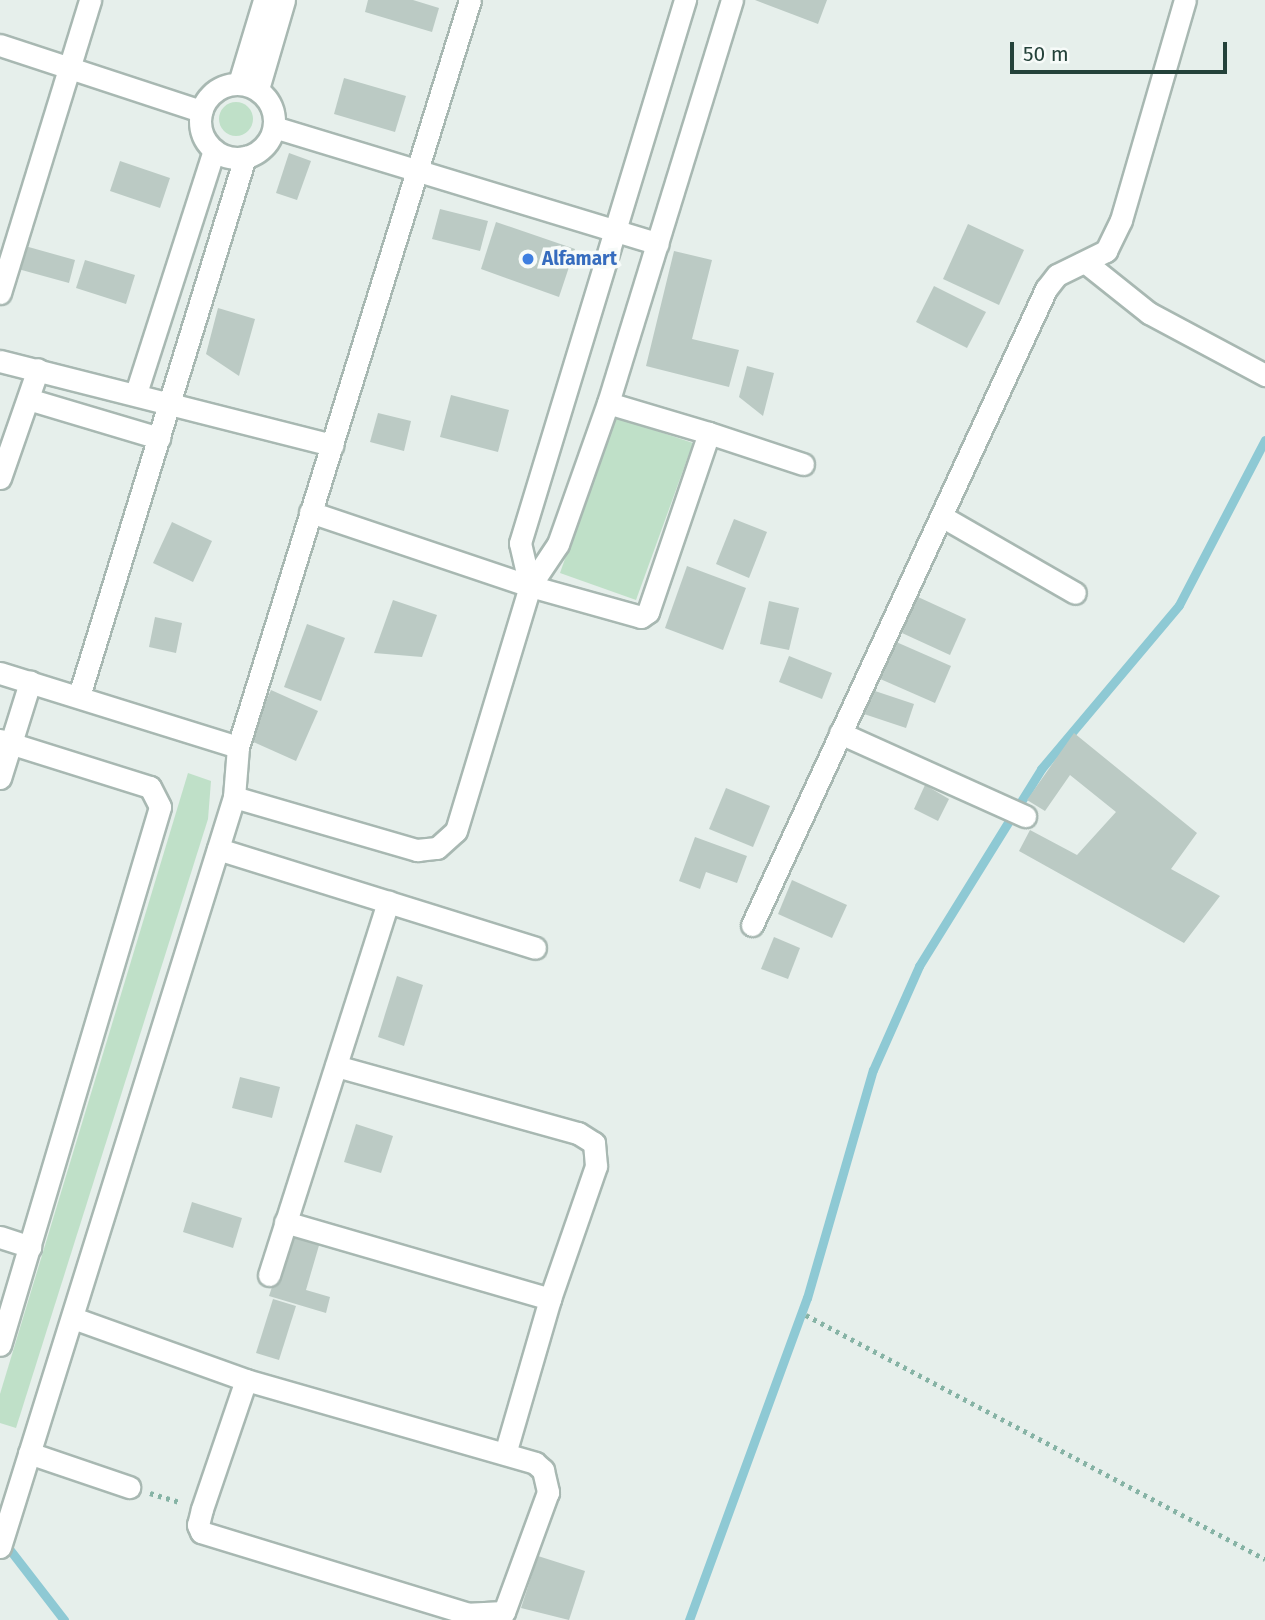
<!DOCTYPE html>
<style>
body{margin:0}
#map{position:relative;width:1265px;height:1620px;overflow:hidden;background:#e6efeb;font-family:"Fira Sans",sans-serif}
div>[style]{position:absolute}
[style*='--x']{left:calc(var(--x)*1px);top:calc(var(--y)*1px);width:calc(var(--w)*1px);rotate:calc(var(--a)*1deg)}
.green>*{inset:0;background:#bfe0c8}
.round{border-radius:50%}
.stream>*{height:9px;margin:-4.5px;padding:0 4.5px;transform-origin:4.5px;border-radius:4.5px;background:#8ec9d4}
.building>*{inset:0;background:#bbcac4}
.path>*{height:4.5px;margin-top:-2.25px;transform-origin:0;background:repeating-linear-gradient(90deg,#86b3a5 0 3.5px,transparent 0 8.5px)}
.roads{filter:drop-shadow(2px 0 #a8b8b2) drop-shadow(-2px 0 #a8b8b2) drop-shadow(0 2px #a8b8b2) drop-shadow(0 -2px #a8b8b2)}
.minor>*{height:21px;margin:-10.5px;padding:0 10.5px;transform-origin:10.5px;border-radius:10.5px;background:#fff}
.minor>.ring{margin:-10.5px;padding:0;box-sizing:content-box;background:none;border:21px solid #fff;border-radius:50%}
.dots>*{width:19px;height:19px;translate:-50% -50%;box-sizing:border-box;border:4px solid #f7fbf9;border-radius:50%}
span{translate:-50% -50%;white-space:nowrap;text-align:center;line-height:1.15;-webkit-text-stroke:7px #f7fbf9;paint-order:stroke}
.shop-label{font-size:19px;color:#366cbe;font-weight:700}
.left{translate:0 -50%;text-align:left}
.scale{position:absolute;left:1010px;top:42px;width:217px;height:32px;box-sizing:border-box;border:4px solid #24423a;border-top:0;padding-left:9px;font-size:21px;line-height:24px;white-space:nowrap;color:#24423a;-webkit-text-stroke:5px #f7fbf9;paint-order:stroke}
</style>
<div id="map">
<div class="green">
<i class="round" style="left:219px;top:102px;width:34px;height:34px"></i>
<i style="clip-path:polygon(615px 417px,693px 443px,636px 600px,560px 573px)"></i>
<i style="clip-path:polygon(188px 773px,211px 781px,208px 819px,16px 1428px,0 1423px,0 1394px)"></i>
</div>
<div class="stream">
<i style="--x:3;--y:1541;--w:100;--a:52.3"></i>
<i style="--x:689;--y:1620;--w:343;--a:-69.9"></i>
<i style="--x:807;--y:1298;--w:237;--a:-73.9"></i>
<i style="--x:873;--y:1070;--w:114;--a:-66.1"></i>
<i style="--x:919;--y:966;--w:232;--a:-58.2"></i>
<i style="--x:1041;--y:769;--w:214;--a:-49.9"></i>
<i style="--x:1179;--y:605;--w:186;--a:-62.5"></i>
</div>
<div class="building">
<i style="clip-path:polygon(368px 0,413px 0,439px 8px,432px 32px,365px 12px)"></i>
<i style="clip-path:polygon(755px 0,827px 0,818px 24px)"></i>
<i style="clip-path:polygon(344px 78px,406px 96px,395px 132px,334px 114px)"></i>
<i style="clip-path:polygon(289px 153px,311px 161px,297px 200px,276px 193px)"></i>
<i style="clip-path:polygon(120px 161px,170px 178px,160px 208px,110px 191px)"></i>
<i style="clip-path:polygon(440px 209px,488px 221px,480px 251px,432px 239px)"></i>
<i style="clip-path:polygon(496px 222px,575px 249px,559px 297px,481px 269px)"></i>
<i style="clip-path:polygon(968px 224px,1024px 250px,999px 305px,943px 279px)"></i>
<i style="clip-path:polygon(25px 246px,75px 260px,69px 283px,18px 269px)"></i>
<i style="clip-path:polygon(674px 251px,712px 260px,692px 339px,739px 350px,729px 387px,646px 366px)"></i>
<i style="clip-path:polygon(85px 260px,135px 275px,126px 304px,76px 288px)"></i>
<i style="clip-path:polygon(934px 286px,986px 312px,967px 348px,916px 322px)"></i>
<i style="clip-path:polygon(218px 308px,255px 319px,239px 376px,206px 354px)"></i>
<i style="clip-path:polygon(747px 366px,774px 373px,763px 416px,739px 397px)"></i>
<i style="clip-path:polygon(451px 395px,509px 410px,498px 452px,440px 437px)"></i>
<i style="clip-path:polygon(378px 413px,411px 421px,404px 451px,370px 442px)"></i>
<i style="clip-path:polygon(734px 519px,767px 532px,749px 578px,716px 564px)"></i>
<i style="clip-path:polygon(172px 522px,212px 541px,193px 582px,153px 563px)"></i>
<i style="clip-path:polygon(687px 566px,746px 588px,723px 650px,665px 628px)"></i>
<i style="clip-path:polygon(918px 597px,966px 619px,950px 655px,902px 633px)"></i>
<i style="clip-path:polygon(393px 600px,437px 615px,422px 657px,374px 653px)"></i>
<i style="clip-path:polygon(769px 601px,799px 608px,789px 650px,760px 644px)"></i>
<i style="clip-path:polygon(155px 617px,182px 623px,176px 653px,149px 647px)"></i>
<i style="clip-path:polygon(307px 624px,345px 638px,321px 701px,284px 687px)"></i>
<i style="clip-path:polygon(894px 641px,951px 666px,935px 703px,878px 678px)"></i>
<i style="clip-path:polygon(789px 656px,832px 673px,822px 699px,779px 682px)"></i>
<i style="clip-path:polygon(869px 689px,914px 704px,906px 728px,861px 713px)"></i>
<i style="clip-path:polygon(271px 690px,318px 711px,296px 761px,249px 740px)"></i>
<i style="clip-path:polygon(1074px 733px,1197px 833px,1171px 869px,1220px 896px,1184px 943px,1019px 851px,1030px 830px,1077px 855px,1116px 812px,1070px 775px,1045px 811px,1027px 800px)"></i>
<i style="clip-path:polygon(925px 785px,949px 799px,938px 821px,914px 809px)"></i>
<i style="clip-path:polygon(726px 788px,770px 806px,753px 847px,709px 829px)"></i>
<i style="clip-path:polygon(695px 837px,747px 856px,737px 883px,706px 872px,700px 889px,679px 881px)"></i>
<i style="clip-path:polygon(792px 880px,847px 905px,832px 938px,778px 914px)"></i>
<i style="clip-path:polygon(774px 937px,800px 948px,788px 979px,761px 969px)"></i>
<i style="clip-path:polygon(397px 976px,423px 985px,404px 1046px,378px 1037px)"></i>
<i style="clip-path:polygon(240px 1077px,280px 1087px,272px 1118px,232px 1108px)"></i>
<i style="clip-path:polygon(356px 1124px,393px 1136px,381px 1173px,344px 1162px)"></i>
<i style="clip-path:polygon(192px 1202px,242px 1218px,233px 1248px,183px 1232px)"></i>
<i style="clip-path:polygon(290px 1233px,320px 1242px,306px 1290px,330px 1297px,326px 1313px,269px 1296px)"></i>
<i style="clip-path:polygon(273px 1299px,296px 1306px,279px 1360px,256px 1353px)"></i>
<i style="clip-path:polygon(538px 1556px,585px 1571px,569px 1620px,521px 1608px)"></i>
</div>
<div class="path">
<i style="--x:806;--y:1315;--w:520;--a:27.99"></i>
<i style="--x:150;--y:1493;--w:30;--a:17"></i>
</div>
<div class="roads">
<div class="minor">
<i style="--x:0;--y:45;--w:212;--a:18.2"></i>
<i style="--x:239;--y:83;--w:87;--a:-73.2"></i>
<i class="ring" style="left:200px;top:84px;width:53px;height:53px"></i>
<i style="--x:258;--y:89;--w:93;--a:-73.7"></i>
<i style="--x:274;--y:127;--w:401;--a:16.9"></i>
<i style="--x:1085;--y:262;--w:82;--a:38.6"></i>
<i style="--x:1149;--y:313;--w:132;--a:28.1"></i>
<i style="--x:0;--y:293;--w:307;--a:-72.9"></i>
<i style="--x:0;--y:361;--w:343;--a:14.2"></i>
<i style="--x:136;--y:393;--w:255;--a:-72.2"></i>
<i style="--x:28;--y:399;--w:137;--a:16.6"></i>
<i style="--x:709;--y:433;--w:99;--a:18.3"></i>
<i style="--x:0;--y:478;--w:115;--a:-70.8"></i>
<i style="--x:310;--y:512;--w:232;--a:18.6"></i>
<i style="--x:530;--y:586;--w:115;--a:15.6"></i>
<i style="--x:641;--y:617;--w:9;--a:-36"></i>
<i style="--x:648;--y:612;--w:189;--a:-71.2"></i>
<i style="--x:709;--y:433;--w:105;--a:-163.5"></i>
<i style="--x:943;--y:517;--w:152;--a:29.9"></i>
<i style="--x:530;--y:586;--w:44;--a:-103.1"></i>
<i style="--x:520;--y:543;--w:568;--a:-73.1"></i>
<i style="--x:0;--y:673;--w:249;--a:17.3"></i>
<i style="--x:79;--y:696;--w:564;--a:-72.88"></i>
<i style="--x:840;--y:733;--w:203;--a:24.2"></i>
<i style="--x:0;--y:740;--w:157;--a:17.4"></i>
<i style="--x:150;--y:787;--w:22;--a:63"></i>
<i style="--x:160;--y:807;--w:561;--a:106.56"></i>
<i style="--x:0;--y:778;--w:101;--a:-72.6"></i>
<i style="--x:234;--y:797;--w:191;--a:16.2"></i>
<i style="--x:417;--y:850;--w:20;--a:-6"></i>
<i style="--x:437;--y:848;--w:25;--a:-42"></i>
<i style="--x:456;--y:831;--w:256;--a:-73.2"></i>
<i style="--x:530;--y:586;--w:50;--a:-56.3"></i>
<i style="--x:558;--y:544;--w:150;--a:-70.5"></i>
<i style="--x:608;--y:403;--w:422;--a:-72.9"></i>
<i style="--x:218;--y:849;--w:332;--a:17.3"></i>
<i style="--x:752;--y:925;--w:701;--a:-65.19"></i>
<i style="--x:1046;--y:289;--w:18;--a:-52"></i>
<i style="--x:1057;--y:275;--w:55;--a:-26.1"></i>
<i style="--x:1106;--y:251;--w:34;--a:-64"></i>
<i style="--x:1121;--y:220;--w:229;--a:-73.8"></i>
<i style="--x:336;--y:1066;--w:251;--a:15.5"></i>
<i style="--x:578;--y:1133;--w:19;--a:32"></i>
<i style="--x:594;--y:1143;--w:23;--a:85"></i>
<i style="--x:596;--y:1166;--w:141;--a:109.1"></i>
<i style="--x:550;--y:1299;--w:161;--a:106.2"></i>
<i style="--x:285;--y:1222;--w:276;--a:16.2"></i>
<i style="--x:0;--y:1237;--w:32;--a:18"></i>
<i style="--x:269;--y:1275;--w:392;--a:-72.3"></i>
<i style="--x:73;--y:1318;--w:184;--a:19.7"></i>
<i style="--x:246;--y:1380;--w:301;--a:16"></i>
<i style="--x:535;--y:1463;--w:11;--a:41"></i>
<i style="--x:543;--y:1470;--w:23;--a:77"></i>
<i style="--x:548;--y:1492;--w:128;--a:110.1"></i>
<i style="--x:504;--y:1612;--w:35;--a:177"></i>
<i style="--x:469;--y:1614;--w:280;--a:-163"></i>
<i style="--x:201;--y:1532;--w:8;--a:-113"></i>
<i style="--x:198;--y:1525;--w:16;--a:-76"></i>
<i style="--x:202;--y:1509;--w:136;--a:-71.2"></i>
<i style="--x:29;--y:1453;--w:106;--a:18.8"></i>
<i style="--x:0;--y:1547;--w:786;--a:-72.67"></i>
<i style="--x:234;--y:797;--w:50;--a:-85.4"></i>
<i style="--x:238;--y:747;--w:782;--a:-72.75"></i>
</div>
</div>
<div class="dots">
<i style="left:528px;top:259px;background:#3f7fe0"></i>
</div>
<div class="shop-label">
<span class="left" style="left:542px;top:259px">Alfamart</span>
</div>
<div class="scale">50 m</div>
</div>
